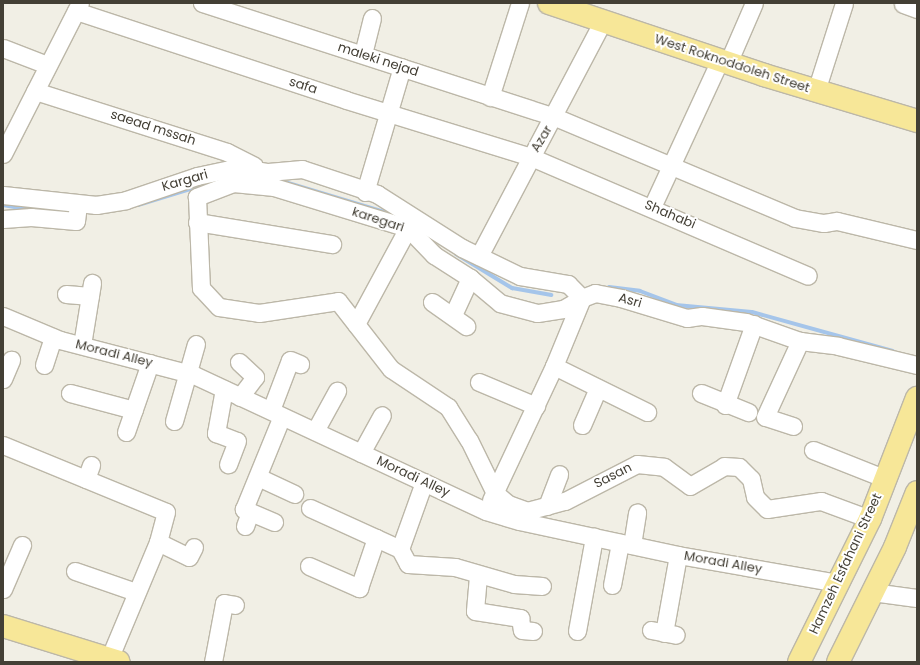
<!DOCTYPE html>
<style>
body{margin:0}
#map{position:relative;width:920px;height:665px;overflow:hidden;background:#f1efe5;font-family:Poppins,sans-serif}
div>[style]{position:absolute}
[style*='--x']{left:calc(var(--x)*1px);top:calc(var(--y)*1px);width:calc(var(--w)*1px);rotate:calc(var(--a)*1deg)}
.stream>*{height:4px;margin:-2px;padding:0 2px;transform-origin:2px;border-radius:2px;background:#a5c5ea}
.roads{filter:drop-shadow(1px 0 #bcb7a8) drop-shadow(-1px 0 #bcb7a8) drop-shadow(0 1px #bcb7a8) drop-shadow(0 -1px #bcb7a8)}
.minor>*{height:17px;margin:-8.5px;padding:0 8.5px;transform-origin:8.5px;border-radius:8.5px;background:#fff}
.major>*{height:22px;margin:-11px;padding:0 11px;transform-origin:11px;border-radius:11px;background:#f7e798}
span{translate:-50% -50%;white-space:nowrap;text-align:center;line-height:1.15;-webkit-text-stroke:4px #fff;paint-order:stroke}
.street-label{font-size:13px;color:#433f35}
.frame{position:absolute;inset:0;border:4px solid #433f35;pointer-events:none}
</style>
<div id="map">
<div class="stream">
<i style="--x:288;--y:183;--w:104;--a:16.7"></i>
<i style="--x:3;--y:205;--w:23;--a:10"></i>
<i style="--x:138;--y:205;--w:86;--a:-17"></i>
<i style="--x:57;--y:211;--w:17;--a:0"></i>
<i style="--x:456;--y:254;--w:66;--a:31.3"></i>
<i style="--x:512;--y:288;--w:40;--a:10"></i>
<i style="--x:609;--y:287;--w:31;--a:7"></i>
<i style="--x:640;--y:291;--w:39;--a:21"></i>
<i style="--x:676;--y:305;--w:76;--a:5.3"></i>
<i style="--x:752;--y:312;--w:146;--a:15.5"></i>
</div>
<div class="roads">
<div class="minor">
<i style="--x:202;--y:3;--w:371;--a:17.9"></i>
<i style="--x:555;--y:117;--w:260;--a:22.8"></i>
<i style="--x:795;--y:218;--w:29;--a:10"></i>
<i style="--x:824;--y:223;--w:13;--a:-9"></i>
<i style="--x:837;--y:221;--w:82;--a:13.4"></i>
<i style="--x:903;--y:4;--w:15;--a:20"></i>
<i style="--x:76;--y:11;--w:284;--a:18.2"></i>
<i style="--x:346;--y:100;--w:194;--a:17.1"></i>
<i style="--x:531;--y:157;--w:301;--a:23.2"></i>
<i style="--x:3;--y:48;--w:47;--a:21.1"></i>
<i style="--x:363;--y:54;--w:37;--a:-76"></i>
<i style="--x:728;--y:63;--w:65;--a:-66.6"></i>
<i style="--x:35;--y:91;--w:201;--a:17.6"></i>
<i style="--x:227;--y:152;--w:30;--a:27"></i>
<i style="--x:816;--y:91;--w:92;--a:-72.3"></i>
<i style="--x:490;--y:97;--w:99;--a:-72.3"></i>
<i style="--x:3;--y:154;--w:169;--a:-63"></i>
<i style="--x:365;--y:192;--w:130;--a:-73.5"></i>
<i style="--x:3;--y:195;--w:94;--a:6.1"></i>
<i style="--x:96;--y:205;--w:30;--a:-9"></i>
<i style="--x:126;--y:200;--w:75;--a:-18.7"></i>
<i style="--x:197;--y:176;--w:43;--a:-12.1"></i>
<i style="--x:239;--y:167;--w:29;--a:10"></i>
<i style="--x:268;--y:172;--w:34;--a:-5"></i>
<i style="--x:302;--y:169;--w:79;--a:18.4"></i>
<i style="--x:377;--y:194;--w:101;--a:32.4"></i>
<i style="--x:462;--y:248;--w:64;--a:25.8"></i>
<i style="--x:520;--y:276;--w:49;--a:9.5"></i>
<i style="--x:568;--y:284;--w:20;--a:45"></i>
<i style="--x:582;--y:298;--w:14;--a:-21"></i>
<i style="--x:595;--y:293;--w:26;--a:11"></i>
<i style="--x:621;--y:298;--w:69;--a:16.9"></i>
<i style="--x:687;--y:318;--w:15;--a:-8"></i>
<i style="--x:702;--y:316;--w:44;--a:7.8"></i>
<i style="--x:746;--y:322;--w:57;--a:19.4"></i>
<i style="--x:800;--y:341;--w:38;--a:7"></i>
<i style="--x:838;--y:346;--w:81;--a:13.5"></i>
<i style="--x:652;--y:207;--w:162;--a:-65.2"></i>
<i style="--x:3;--y:219;--w:28;--a:-4"></i>
<i style="--x:31;--y:217;--w:45;--a:5.1"></i>
<i style="--x:76;--y:221;--w:17;--a:-83"></i>
<i style="--x:197;--y:222;--w:137;--a:9.3"></i>
<i style="--x:479;--y:256;--w:266;--a:-62.2"></i>
<i style="--x:66;--y:294;--w:24;--a:5"></i>
<i style="--x:582;--y:298;--w:22;--a:150"></i>
<i style="--x:563;--y:309;--w:26;--a:171"></i>
<i style="--x:537;--y:313;--w:38;--a:-165"></i>
<i style="--x:500;--y:303;--w:39;--a:-140"></i>
<i style="--x:470;--y:278;--w:43;--a:-147.4"></i>
<i style="--x:434;--y:255;--w:37;--a:-134"></i>
<i style="--x:408;--y:228;--w:140;--a:-163"></i>
<i style="--x:274;--y:187;--w:41;--a:-174.4"></i>
<i style="--x:233;--y:183;--w:39;--a:159"></i>
<i style="--x:197;--y:197;--w:91;--a:87.5"></i>
<i style="--x:201;--y:288;--w:26;--a:47"></i>
<i style="--x:219;--y:307;--w:40;--a:8.5"></i>
<i style="--x:259;--y:313;--w:80;--a:-8.6"></i>
<i style="--x:338;--y:301;--w:86;--a:52.1"></i>
<i style="--x:391;--y:369;--w:69;--a:33.7"></i>
<i style="--x:448;--y:407;--w:39;--a:58"></i>
<i style="--x:469;--y:440;--w:59;--a:63.9"></i>
<i style="--x:495;--y:493;--w:17;--a:40"></i>
<i style="--x:508;--y:504;--w:20;--a:20"></i>
<i style="--x:527;--y:511;--w:39;--a:-15"></i>
<i style="--x:565;--y:501;--w:81;--a:-27.2"></i>
<i style="--x:637;--y:464;--w:27;--a:6"></i>
<i style="--x:664;--y:467;--w:32;--a:36"></i>
<i style="--x:690;--y:486;--w:39;--a:-30"></i>
<i style="--x:724;--y:466;--w:15;--a:4"></i>
<i style="--x:739;--y:467;--w:17;--a:45"></i>
<i style="--x:751;--y:479;--w:18;--a:77"></i>
<i style="--x:755;--y:497;--w:17;--a:45"></i>
<i style="--x:767;--y:509;--w:55;--a:-8.4"></i>
<i style="--x:821;--y:501;--w:52;--a:20.2"></i>
<i style="--x:432;--y:302;--w:42;--a:35.2"></i>
<i style="--x:453;--y:315;--w:41;--a:-65.3"></i>
<i style="--x:3;--y:316;--w:62;--a:22.8"></i>
<i style="--x:60;--y:340;--w:138;--a:14.6"></i>
<i style="--x:194;--y:375;--w:322;--a:25"></i>
<i style="--x:486;--y:511;--w:34;--a:17"></i>
<i style="--x:519;--y:521;--w:163;--a:12.1"></i>
<i style="--x:678;--y:555;--w:163;--a:9.9"></i>
<i style="--x:356;--y:324;--w:109;--a:-61.6"></i>
<i style="--x:82;--y:345;--w:63;--a:-80.8"></i>
<i style="--x:239;--y:362;--w:22;--a:43"></i>
<i style="--x:255;--y:377;--w:25;--a:127"></i>
<i style="--x:44;--y:365;--w:29;--a:-72"></i>
<i style="--x:554;--y:366;--w:104;--a:26.3"></i>
<i style="--x:3;--y:379;--w:21;--a:-67"></i>
<i style="--x:479;--y:382;--w:62;--a:22.8"></i>
<i style="--x:224;--y:389;--w:45;--a:100.3"></i>
<i style="--x:216;--y:433;--w:22;--a:21"></i>
<i style="--x:237;--y:441;--w:25;--a:111"></i>
<i style="--x:70;--y:393;--w:66;--a:14.9"></i>
<i style="--x:701;--y:393;--w:51;--a:22"></i>
<i style="--x:725;--y:405;--w:86;--a:-70.3"></i>
<i style="--x:271;--y:410;--w:53;--a:-69.2"></i>
<i style="--x:290;--y:360;--w:11;--a:22"></i>
<i style="--x:174;--y:421;--w:80;--a:-74.1"></i>
<i style="--x:582;--y:425;--w:40;--a:-66.6"></i>
<i style="--x:793;--y:426;--w:29;--a:-162"></i>
<i style="--x:765;--y:417;--w:84;--a:-65.3"></i>
<i style="--x:315;--y:431;--w:46;--a:-61.2"></i>
<i style="--x:126;--y:432;--w:73;--a:-70.8"></i>
<i style="--x:3;--y:445;--w:176;--a:22.3"></i>
<i style="--x:166;--y:512;--w:31;--a:105"></i>
<i style="--x:158;--y:542;--w:127;--a:112.7"></i>
<i style="--x:813;--y:450;--w:79;--a:21.7"></i>
<i style="--x:361;--y:453;--w:43;--a:-61.1"></i>
<i style="--x:258;--y:477;--w:40;--a:25"></i>
<i style="--x:86;--y:479;--w:15;--a:-70"></i>
<i style="--x:424;--y:482;--w:71;--a:109.7"></i>
<i style="--x:400;--y:549;--w:17;--a:62"></i>
<i style="--x:408;--y:564;--w:47;--a:3.7"></i>
<i style="--x:455;--y:567;--w:61;--a:16.1"></i>
<i style="--x:514;--y:584;--w:28;--a:4"></i>
<i style="--x:491;--y:500;--w:148;--a:-64.8"></i>
<i style="--x:554;--y:366;--w:74;--a:-67.6"></i>
<i style="--x:547;--y:506;--w:34;--a:-69"></i>
<i style="--x:310;--y:508;--w:99;--a:24.5"></i>
<i style="--x:274;--y:522;--w:33;--a:-157"></i>
<i style="--x:244;--y:509;--w:100;--a:-67.8"></i>
<i style="--x:245;--y:526;--w:15;--a:-70"></i>
<i style="--x:158;--y:542;--w:34;--a:26"></i>
<i style="--x:189;--y:557;--w:11;--a:-63"></i>
<i style="--x:632;--y:545;--w:33;--a:-81"></i>
<i style="--x:309;--y:566;--w:55;--a:23.7"></i>
<i style="--x:359;--y:588;--w:53;--a:-71.2"></i>
<i style="--x:75;--y:571;--w:65;--a:19"></i>
<i style="--x:478;--y:576;--w:35;--a:95"></i>
<i style="--x:475;--y:611;--w:46;--a:8.8"></i>
<i style="--x:520;--y:618;--w:12;--a:81"></i>
<i style="--x:522;--y:630;--w:11;--a:5"></i>
<i style="--x:612;--y:585;--w:43;--a:-79.2"></i>
<i style="--x:3;--y:589;--w:48;--a:-66.6"></i>
<i style="--x:872;--y:592;--w:45;--a:7.6"></i>
<i style="--x:651;--y:630;--w:25;--a:11"></i>
<i style="--x:577;--y:631;--w:96;--a:-79.7"></i>
<i style="--x:664;--y:633;--w:79;--a:-79.8"></i>
<i style="--x:213;--y:662;--w:60;--a:-79.4"></i>
<i style="--x:224;--y:603;--w:11;--a:10"></i>
</div>
<div class="major">
<i style="--x:549;--y:3;--w:227;--a:18.5"></i>
<i style="--x:764;--y:75;--w:160;--a:16.7"></i>
<i style="--x:3;--y:626;--w:121;--a:17.2"></i>
<i style="--x:799;--y:662;--w:160;--a:-63.6"></i>
<i style="--x:870;--y:519;--w:130;--a:-68.8"></i>
<i style="--x:838;--y:662;--w:128;--a:-63.6"></i>
<i style="--x:895;--y:547;--w:59;--a:-68.2"></i>
</div>
</div>
<div class="street-label">
<span style="left:378px;top:60px;rotate:18deg">maleki nejad</span>
<span style="left:732px;top:64px;rotate:18deg">West Roknoddoleh Street</span>
<span style="left:303px;top:86px;rotate:18deg">safa</span>
<span style="left:153px;top:128px;rotate:18deg">saead mssah</span>
<span style="left:542px;top:139px;rotate:-59deg">Azar</span>
<span style="left:185px;top:181px;rotate:-16deg">Kargari</span>
<span style="left:670px;top:215px;rotate:23deg">Shahabi</span>
<span style="left:378px;top:220px;rotate:18deg">karegari</span>
<span style="left:630px;top:301px;rotate:16deg">Asri</span>
<span style="left:114px;top:354px;rotate:14deg">Moradi Alley</span>
<span style="left:613px;top:476px;rotate:-27deg">Sasan</span>
<span style="left:413px;top:477px;rotate:25deg">Moradi Alley</span>
<span style="left:723px;top:563px;rotate:10deg">Moradi Alley</span>
<span style="left:846px;top:564px;rotate:-65deg">Hamzeh Esfahani Street</span>
</div>
<div class="frame"></div>
</div>
